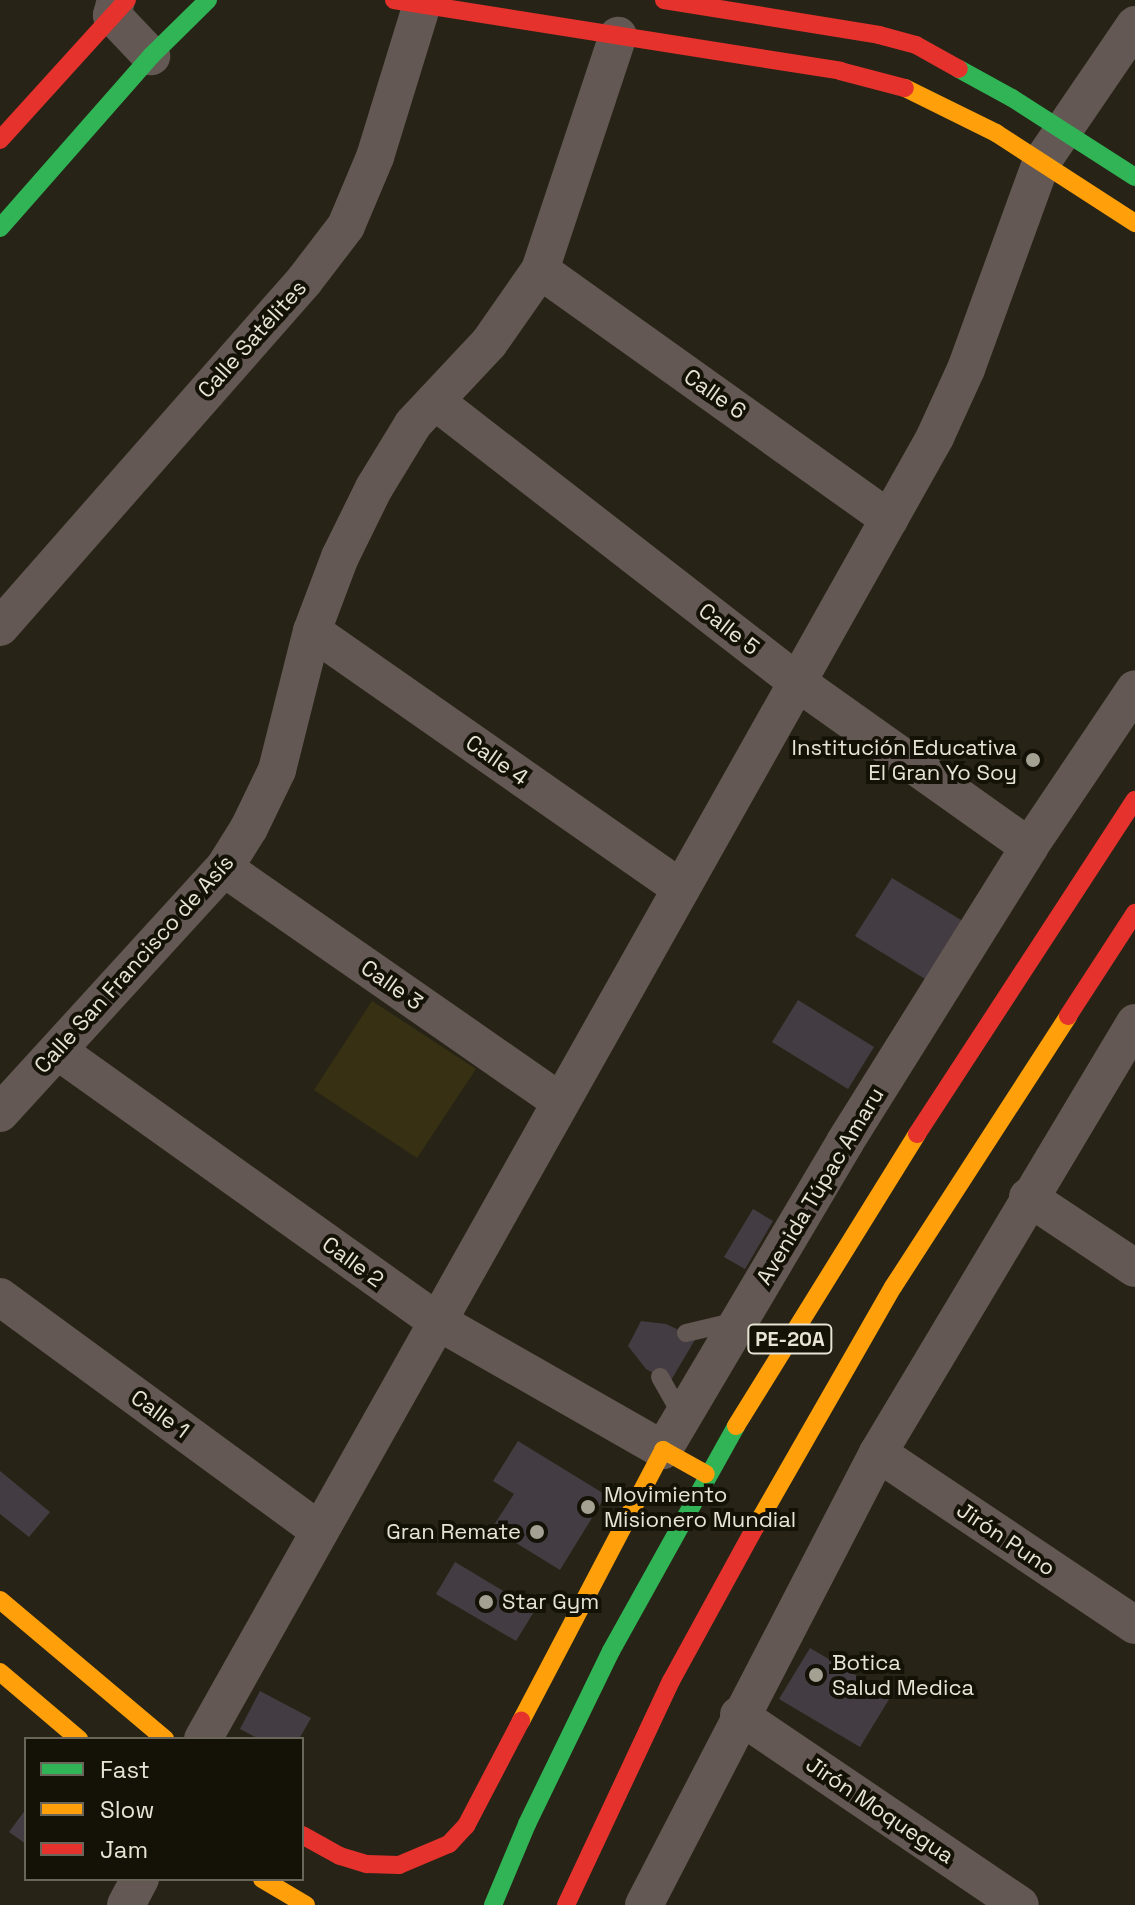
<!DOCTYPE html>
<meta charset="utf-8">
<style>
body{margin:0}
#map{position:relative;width:1135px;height:1905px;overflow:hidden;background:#272417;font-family:"Space Grotesk",sans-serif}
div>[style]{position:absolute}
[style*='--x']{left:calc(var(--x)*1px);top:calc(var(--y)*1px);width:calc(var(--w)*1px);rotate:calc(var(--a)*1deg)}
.built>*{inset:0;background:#373012}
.building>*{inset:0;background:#443c43}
.lane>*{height:18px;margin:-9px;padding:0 9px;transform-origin:9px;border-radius:9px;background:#635853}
.street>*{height:38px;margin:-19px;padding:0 19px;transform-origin:19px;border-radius:19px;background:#635853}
.fast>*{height:18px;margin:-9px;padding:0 9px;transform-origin:9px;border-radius:9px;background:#30b455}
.slow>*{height:18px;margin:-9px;padding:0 9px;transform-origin:9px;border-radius:9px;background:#ff9f0a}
.jam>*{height:18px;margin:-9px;padding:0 9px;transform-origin:9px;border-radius:9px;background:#e5322d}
.dots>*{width:22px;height:22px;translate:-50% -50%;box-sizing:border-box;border:4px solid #141107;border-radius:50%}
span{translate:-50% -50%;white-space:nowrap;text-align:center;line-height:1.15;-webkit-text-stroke:8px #141107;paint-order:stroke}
.shield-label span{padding:2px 6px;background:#141107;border:2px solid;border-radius:6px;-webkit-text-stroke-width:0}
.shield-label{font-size:20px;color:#e8e4d5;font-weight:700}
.street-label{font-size:22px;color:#e8e4d5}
.poi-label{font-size:22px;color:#e8e4d5}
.right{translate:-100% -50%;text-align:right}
.left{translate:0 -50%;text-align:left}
.legend{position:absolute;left:24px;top:1737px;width:280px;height:144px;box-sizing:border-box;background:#141107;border:2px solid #696559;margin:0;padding:10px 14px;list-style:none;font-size:24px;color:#e8e4d5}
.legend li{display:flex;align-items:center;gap:16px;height:40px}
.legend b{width:40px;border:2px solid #696559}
</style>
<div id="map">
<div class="built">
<i style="clip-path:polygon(372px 1001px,476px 1069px,417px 1158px,314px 1090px)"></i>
</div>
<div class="building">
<i style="clip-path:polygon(892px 878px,966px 923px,930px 982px,855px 936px)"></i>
<i style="clip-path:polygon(798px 1000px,874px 1047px,848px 1089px,772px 1042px)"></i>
<i style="clip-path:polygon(753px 1209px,773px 1221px,745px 1269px,724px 1257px)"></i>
<i style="clip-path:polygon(641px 1321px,666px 1324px,696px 1338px,670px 1382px,646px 1369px,628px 1346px)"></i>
<i style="clip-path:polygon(518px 1441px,606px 1495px,560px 1570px,492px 1528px,514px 1494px,493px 1481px)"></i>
<i style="clip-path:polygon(0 1471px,50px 1512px,29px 1537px,0 1514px)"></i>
<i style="clip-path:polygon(455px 1562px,535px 1610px,516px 1641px,436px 1594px)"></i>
<i style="clip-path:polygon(810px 1648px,891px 1696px,860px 1747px,779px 1699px)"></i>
<i style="clip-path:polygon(260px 1691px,311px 1718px,299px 1739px,259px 1739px,240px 1729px)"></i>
<i style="clip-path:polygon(26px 1809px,26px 1844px,9px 1832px)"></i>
</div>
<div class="lane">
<i style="--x:686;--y:1333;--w:52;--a:-13.2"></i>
<i style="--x:660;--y:1377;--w:45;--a:60.6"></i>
</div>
<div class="street">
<i style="--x:116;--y:0;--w:16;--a:105"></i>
<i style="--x:112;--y:15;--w:57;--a:46.4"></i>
<i style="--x:540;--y:270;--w:429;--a:35.5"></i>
<i style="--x:435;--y:401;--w:458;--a:37.8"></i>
<i style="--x:797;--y:682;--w:285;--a:35.4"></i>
<i style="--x:0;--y:627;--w:461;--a:-48.7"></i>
<i style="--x:304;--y:281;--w:69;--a:-52.6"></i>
<i style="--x:346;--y:226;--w:75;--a:-67.2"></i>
<i style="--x:375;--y:157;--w:160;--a:-72.9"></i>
<i style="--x:312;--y:631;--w:450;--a:34.9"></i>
<i style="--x:224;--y:868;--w:410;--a:34.8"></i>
<i style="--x:58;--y:1051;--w:465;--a:35.5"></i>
<i style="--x:437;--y:1321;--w:260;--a:29.7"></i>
<i style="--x:663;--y:1450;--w:358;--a:-59.4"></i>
<i style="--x:845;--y:1142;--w:348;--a:-58"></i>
<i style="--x:1029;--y:847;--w:190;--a:-56.1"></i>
<i style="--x:0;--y:1113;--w:332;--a:-47.6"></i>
<i style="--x:224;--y:868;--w:47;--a:-58"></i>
<i style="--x:249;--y:828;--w:64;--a:-64.2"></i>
<i style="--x:277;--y:770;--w:143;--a:-75.9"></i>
<i style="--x:312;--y:631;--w:79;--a:-69.3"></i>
<i style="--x:340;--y:557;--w:77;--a:-63.8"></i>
<i style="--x:374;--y:488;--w:75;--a:-58.6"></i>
<i style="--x:413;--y:424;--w:111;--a:-46.8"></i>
<i style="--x:489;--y:343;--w:89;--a:-55.1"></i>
<i style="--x:540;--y:270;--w:247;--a:-71.6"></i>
<i style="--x:1028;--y:1197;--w:128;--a:33.6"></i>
<i style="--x:0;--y:1297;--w:396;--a:36.2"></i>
<i style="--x:878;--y:1453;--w:309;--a:33.8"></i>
<i style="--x:739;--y:1715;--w:339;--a:34.1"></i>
<i style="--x:203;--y:1739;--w:1494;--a:-60.65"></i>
<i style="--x:935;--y:437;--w:75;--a:-65.5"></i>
<i style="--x:966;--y:369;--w:219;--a:-70"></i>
<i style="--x:1041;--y:163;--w:167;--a:-55.7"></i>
<i style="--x:126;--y:1905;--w:30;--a:-62"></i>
<i style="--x:644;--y:1905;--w:509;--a:-62.63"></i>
<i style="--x:878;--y:1453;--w:501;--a:-59.13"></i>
</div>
<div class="fast">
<i style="--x:959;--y:69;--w:60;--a:28.7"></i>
<i style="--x:1012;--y:98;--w:146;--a:32.7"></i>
<i style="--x:0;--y:228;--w:229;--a:-48.7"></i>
<i style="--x:151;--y:56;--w:80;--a:-44.5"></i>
<i style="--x:493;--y:1905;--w:88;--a:-67.2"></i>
<i style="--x:527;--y:1824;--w:192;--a:-64.1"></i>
<i style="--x:611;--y:1651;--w:257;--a:-60.9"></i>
</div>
<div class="slow">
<i style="--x:905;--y:88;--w:102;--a:26.3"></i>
<i style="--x:996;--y:133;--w:166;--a:32.9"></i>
<i style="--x:736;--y:1426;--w:344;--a:-58.2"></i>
<i style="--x:756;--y:1526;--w:275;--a:-60.2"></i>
<i style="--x:893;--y:1287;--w:323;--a:-57.1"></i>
<i style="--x:0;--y:1600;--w:216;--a:40.1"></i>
<i style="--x:0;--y:1672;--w:104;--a:40.3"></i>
<i style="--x:521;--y:1721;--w:306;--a:-62.3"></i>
<i style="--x:663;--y:1450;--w:49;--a:29.2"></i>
<i style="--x:262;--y:1879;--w:51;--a:30.6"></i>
</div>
<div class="jam">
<i style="--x:394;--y:0;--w:452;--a:9"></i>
<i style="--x:840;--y:71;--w:67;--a:14.7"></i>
<i style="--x:664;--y:0;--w:218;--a:9.2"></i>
<i style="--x:879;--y:35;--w:38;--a:15"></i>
<i style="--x:916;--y:45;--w:49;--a:29.2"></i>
<i style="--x:0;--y:140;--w:189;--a:-47.8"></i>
<i style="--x:1068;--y:1016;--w:123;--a:-57"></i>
<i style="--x:917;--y:1134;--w:399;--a:-56.9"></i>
<i style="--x:302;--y:1835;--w:43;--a:28.9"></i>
<i style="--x:340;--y:1856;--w:28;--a:17"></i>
<i style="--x:367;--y:1864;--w:32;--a:2"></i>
<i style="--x:399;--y:1865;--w:54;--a:-22.8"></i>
<i style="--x:449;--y:1844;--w:25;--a:-47"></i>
<i style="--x:466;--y:1826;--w:119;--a:-62.4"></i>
<i style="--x:566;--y:1905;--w:247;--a:-64.9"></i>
<i style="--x:671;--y:1681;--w:177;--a:-61.3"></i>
</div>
<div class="dots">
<i style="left:1033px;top:760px;background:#a4a192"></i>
<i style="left:588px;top:1507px;background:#a4a192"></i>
<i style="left:537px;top:1532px;background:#a4a192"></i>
<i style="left:486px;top:1602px;background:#a4a192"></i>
<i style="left:816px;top:1675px;background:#a4a192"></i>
</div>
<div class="shield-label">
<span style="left:790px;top:1339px">PE-20A</span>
</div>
<div class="street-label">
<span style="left:252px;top:339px;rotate:-48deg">Calle Satélites</span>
<span style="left:715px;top:394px;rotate:35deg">Calle 6</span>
<span style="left:729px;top:629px;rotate:38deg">Calle 5</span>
<span style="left:497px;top:760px;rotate:35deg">Calle 4</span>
<span style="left:134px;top:964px;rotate:-48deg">Calle San Francisco de Asís</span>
<span style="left:392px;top:985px;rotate:35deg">Calle 3</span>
<span style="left:820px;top:1186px;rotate:-59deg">Avenida Túpac Amaru</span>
<span style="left:353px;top:1262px;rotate:36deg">Calle 2</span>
<span style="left:160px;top:1414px;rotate:36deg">Calle 1</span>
<span style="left:1006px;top:1539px;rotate:34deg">Jirón Puno</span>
<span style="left:880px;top:1810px;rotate:34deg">Jirón Moquegua</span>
</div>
<div class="poi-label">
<span class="right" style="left:1017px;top:760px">Institución Educativa<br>El Gran Yo Soy</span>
<span class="left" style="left:604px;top:1507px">Movimiento<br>Misionero Mundial</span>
<span class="right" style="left:521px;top:1532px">Gran Remate</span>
<span class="left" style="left:502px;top:1602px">Star Gym</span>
<span class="left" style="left:832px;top:1675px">Botica<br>Salud Medica</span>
</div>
<ul class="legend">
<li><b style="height:10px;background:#30b455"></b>Fast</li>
<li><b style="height:10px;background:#ff9f0a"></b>Slow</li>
<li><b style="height:10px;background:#e5322d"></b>Jam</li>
</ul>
</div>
